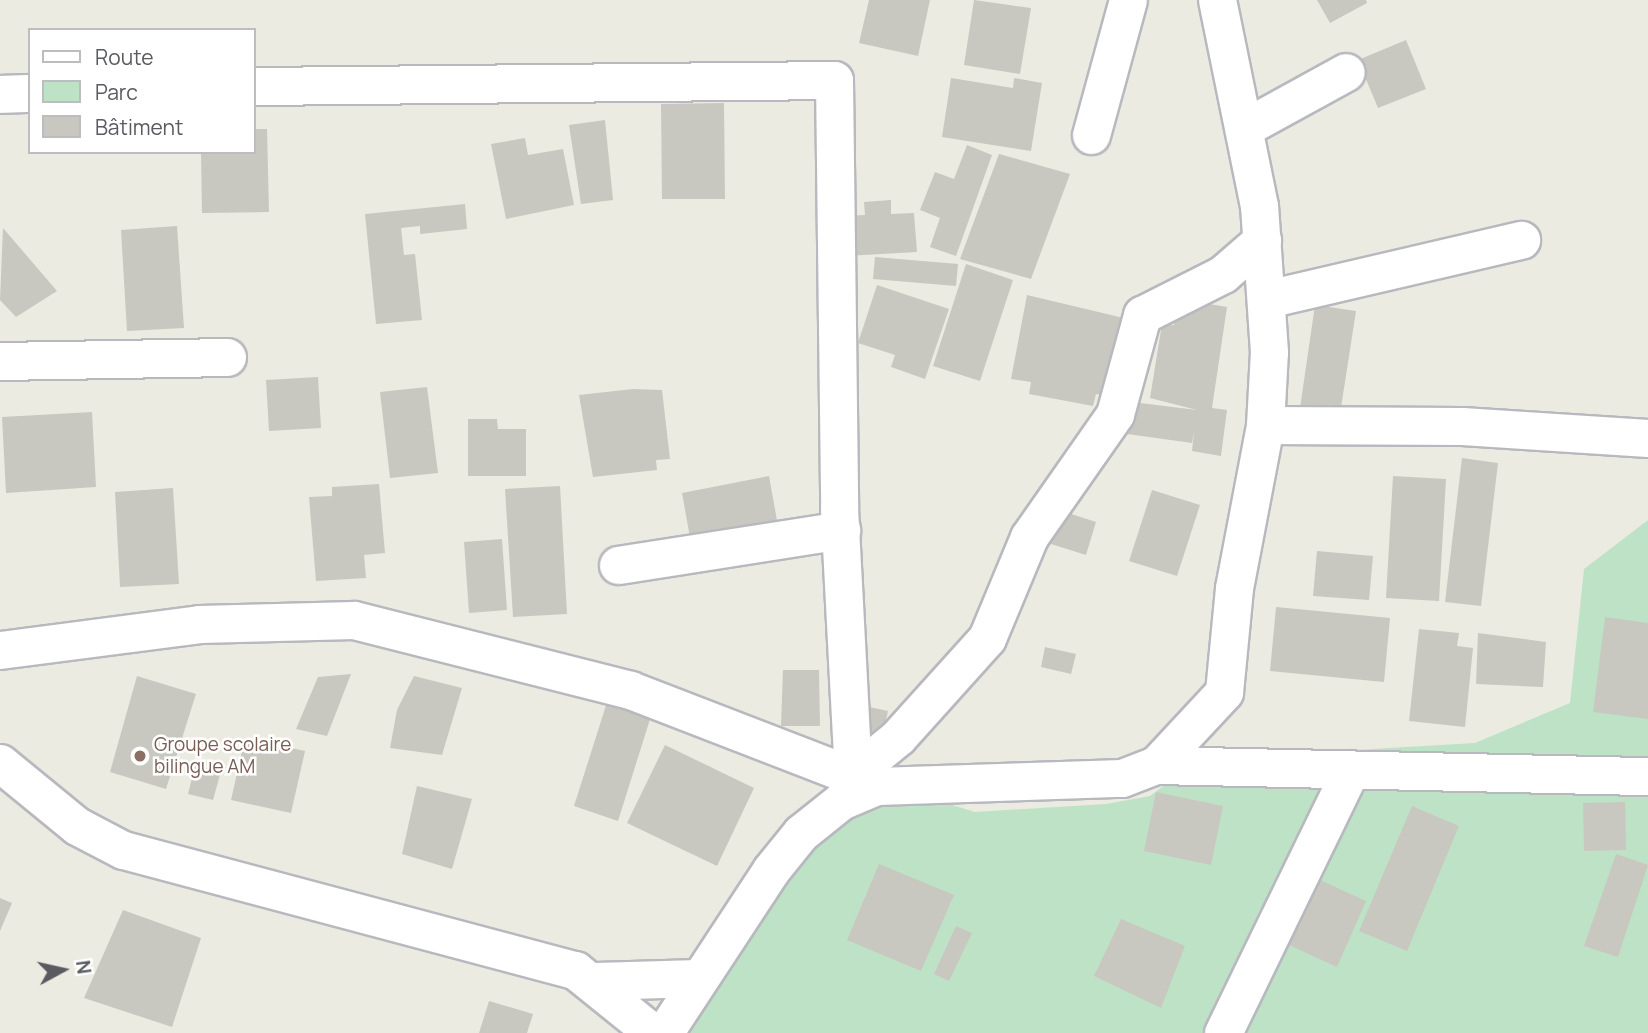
<!DOCTYPE html>
<meta charset="utf-8">
<style>
body{margin:0}
#map{position:relative;width:1648px;height:1033px;overflow:hidden;background:#ebebe1;font-family:Manrope,sans-serif}
div>[style]{position:absolute}
[style*='--x']{left:calc(var(--x)*1px);top:calc(var(--y)*1px);width:calc(var(--w)*1px);rotate:calc(var(--a)*1deg)}
.green>*{inset:0;background:#bee2c6}
.building>*{inset:0;background:#c8c8c0}
.roads{filter:drop-shadow(2px 0 #b8b9bf) drop-shadow(-2px 0 #b8b9bf) drop-shadow(0 2px #b8b9bf) drop-shadow(0 -2px #b8b9bf)}
.minor>*{height:37px;margin:-18.5px;padding:0 18.5px;transform-origin:18.5px;border-radius:18.5px;background:#fff}
.dots>*{width:19px;height:19px;translate:-50% -50%;box-sizing:border-box;border:4px solid #fff;border-radius:50%}
span{translate:-50% -50%;white-space:nowrap;text-align:center;line-height:1.15;-webkit-text-stroke:5px #fff;paint-order:stroke}
.education-label{font-size:19px;color:#785e54}
.left{translate:0 -50%;text-align:left}
.legend{position:absolute;left:28px;top:28px;width:228px;height:126px;box-sizing:border-box;background:#fff;border:2px solid #bdbdc0;margin:0;padding:9px 12px;list-style:none;font-size:21px;color:#595b61}
.legend li{display:flex;align-items:center;gap:14px;height:35px}
.legend b{width:35px;border:2px solid #bdbdc0}
.north{position:absolute;left:28px;top:935px;width:70px;height:70px;-webkit-text-stroke:5px #fff;paint-order:stroke;rotate:82deg;font-size:19px;font-weight:700;line-height:28px;text-align:center;color:#595b61}
.north::after{content:'';display:block;margin:auto;width:24px;height:32px;background:#595b61;clip-path:polygon(50% 0,100% 100%,50% 72%,0 100%)}
</style>
<div id="map">
<div class="green">
<i style="clip-path:polygon(1648px 520px,1648px 1033px,674px 1033px,732px 928px,826px 827px,870px 809px,919px 795px,975px 812px,1106px 804px,1150px 796px,1199px 759px,1475px 743px,1570px 703px,1584px 569px)"></i>
</div>
<div class="building">
<i style="clip-path:polygon(869px 0,930px 0,918px 56px,859px 43px)"></i>
<i style="clip-path:polygon(974px 0,1031px 8px,1020px 74px,964px 65px)"></i>
<i style="clip-path:polygon(1317px 0,1366px 0,1367px 3px,1330px 23px)"></i>
<i style="clip-path:polygon(1406px 40px,1426px 89px,1378px 108px,1358px 60px)"></i>
<i style="clip-path:polygon(951px 78px,1013px 88px,1014px 78px,1042px 83px,1031px 151px,942px 137px)"></i>
<i style="clip-path:polygon(724px 103px,725px 199px,662px 199px,661px 104px)"></i>
<i style="clip-path:polygon(605px 120px,613px 200px,581px 204px,569px 125px)"></i>
<i style="clip-path:polygon(254px 129px,267px 129px,269px 212px,202px 213px,201px 152px,254px 152px)"></i>
<i style="clip-path:polygon(525px 138px,528px 155px,563px 149px,574px 205px,506px 219px,491px 144px)"></i>
<i style="clip-path:polygon(967px 145px,992px 155px,956px 256px,930px 247px,940px 218px,920px 210px,935px 172px,954px 179px)"></i>
<i style="clip-path:polygon(999px 154px,1070px 174px,1031px 279px,960px 259px)"></i>
<i style="clip-path:polygon(891px 200px,891px 214px,914px 213px,917px 252px,846px 256px,843px 216px,865px 215px,864px 202px)"></i>
<i style="clip-path:polygon(465px 204px,467px 229px,420px 234px,420px 226px,401px 228px,404px 255px,415px 254px,422px 320px,376px 324px,365px 214px)"></i>
<i style="clip-path:polygon(177px 226px,184px 328px,127px 331px,121px 230px)"></i>
<i style="clip-path:polygon(3px 228px,57px 291px,16px 317px,0 300px)"></i>
<i style="clip-path:polygon(875px 257px,958px 264px,956px 286px,873px 279px)"></i>
<i style="clip-path:polygon(966px 264px,1013px 280px,980px 381px,933px 366px)"></i>
<i style="clip-path:polygon(877px 285px,949px 309px,925px 379px,891px 367px,895px 355px,858px 343px)"></i>
<i style="clip-path:polygon(1027px 295px,1132px 320px,1118px 398px,1096px 394px,1093px 406px,1029px 394px,1031px 382px,1011px 379px)"></i>
<i style="clip-path:polygon(1179px 299px,1227px 307px,1212px 408px,1227px 410px,1221px 456px,1192px 451px,1194px 431px,1192px 443px,1120px 433px,1124px 401px,1197px 410px,1150px 398px,1162px 324px,1174px 325px)"></i>
<i style="clip-path:polygon(1315px 305px,1356px 311px,1340px 414px,1300px 408px)"></i>
<i style="clip-path:polygon(318px 377px,321px 428px,269px 431px,266px 380px)"></i>
<i style="clip-path:polygon(427px 387px,438px 473px,390px 478px,380px 392px)"></i>
<i style="clip-path:polygon(633px 389px,662px 390px,670px 459px,656px 460px,657px 470px,593px 477px,579px 395px)"></i>
<i style="clip-path:polygon(92px 412px,96px 487px,6px 493px,2px 417px)"></i>
<i style="clip-path:polygon(468px 419px,497px 419px,498px 429px,526px 429px,526px 476px,468px 476px)"></i>
<i style="clip-path:polygon(1462px 458px,1498px 463px,1481px 606px,1445px 602px)"></i>
<i style="clip-path:polygon(769px 476px,778px 526px,691px 543px,682px 493px)"></i>
<i style="clip-path:polygon(1393px 476px,1446px 479px,1439px 601px,1386px 598px)"></i>
<i style="clip-path:polygon(379px 484px,385px 553px,364px 555px,366px 578px,316px 581px,309px 497px,332px 496px,332px 487px)"></i>
<i style="clip-path:polygon(560px 486px,567px 614px,513px 617px,505px 489px)"></i>
<i style="clip-path:polygon(173px 488px,179px 584px,120px 587px,115px 492px)"></i>
<i style="clip-path:polygon(1152px 490px,1200px 505px,1177px 576px,1129px 561px)"></i>
<i style="clip-path:polygon(1062px 511px,1096px 522px,1086px 555px,1051px 544px)"></i>
<i style="clip-path:polygon(502px 539px,507px 610px,469px 613px,464px 542px)"></i>
<i style="clip-path:polygon(1317px 551px,1373px 556px,1369px 600px,1313px 596px)"></i>
<i style="clip-path:polygon(1276px 607px,1390px 618px,1384px 682px,1270px 671px)"></i>
<i style="clip-path:polygon(1605px 617px,1648px 623px,1648px 719px,1593px 712px)"></i>
<i style="clip-path:polygon(1419px 629px,1459px 633px,1457px 646px,1473px 648px,1465px 727px,1409px 721px)"></i>
<i style="clip-path:polygon(1478px 633px,1546px 642px,1543px 687px,1476px 684px)"></i>
<i style="clip-path:polygon(1045px 647px,1076px 654px,1071px 674px,1041px 667px)"></i>
<i style="clip-path:polygon(783px 670px,819px 670px,820px 726px,781px 726px)"></i>
<i style="clip-path:polygon(351px 674px,327px 736px,296px 729px,318px 677px)"></i>
<i style="clip-path:polygon(137px 676px,196px 694px,166px 789px,110px 772px)"></i>
<i style="clip-path:polygon(414px 676px,462px 688px,442px 755px,390px 748px,397px 710px)"></i>
<i style="clip-path:polygon(608px 699px,652px 713px,618px 821px,574px 806px)"></i>
<i style="clip-path:polygon(865px 706px,888px 711px,882px 737px,859px 733px)"></i>
<i style="clip-path:polygon(245px 738px,305px 751px,291px 813px,231px 800px)"></i>
<i style="clip-path:polygon(665px 745px,754px 788px,717px 866px,627px 823px)"></i>
<i style="clip-path:polygon(195px 766px,221px 771px,213px 800px,188px 794px)"></i>
<i style="clip-path:polygon(417px 786px,472px 799px,452px 869px,402px 854px)"></i>
<i style="clip-path:polygon(1156px 792px,1223px 806px,1211px 865px,1144px 851px)"></i>
<i style="clip-path:polygon(1625px 802px,1626px 850px,1584px 851px,1583px 803px)"></i>
<i style="clip-path:polygon(1412px 806px,1459px 826px,1407px 951px,1359px 931px)"></i>
<i style="clip-path:polygon(1616px 854px,1648px 865px,1618px 957px,1584px 946px)"></i>
<i style="clip-path:polygon(879px 864px,954px 895px,921px 971px,847px 940px)"></i>
<i style="clip-path:polygon(1307px 874px,1366px 901px,1337px 967px,1278px 940px)"></i>
<i style="clip-path:polygon(0 898px,12px 903px,0 931px)"></i>
<i style="clip-path:polygon(123px 910px,201px 938px,172px 1027px,84px 998px)"></i>
<i style="clip-path:polygon(1121px 919px,1185px 946px,1161px 1008px,1094px 976px)"></i>
<i style="clip-path:polygon(956px 926px,972px 933px,949px 981px,934px 974px)"></i>
<i style="clip-path:polygon(489px 1001px,533px 1014px,527px 1033px,479px 1033px)"></i>
</div>
<div class="roads">
<div class="minor">
<i style="--x:254;--y:86;--w:580;--a:-0.59"></i>
<i style="--x:834;--y:80;--w:428;--a:89.3"></i>
<i style="--x:839;--y:508;--w:266;--a:87"></i>
<i style="--x:853;--y:774;--w:58;--a:-39.4"></i>
<i style="--x:898;--y:737;--w:133;--a:-48"></i>
<i style="--x:987;--y:638;--w:109;--a:-67.4"></i>
<i style="--x:1029;--y:537;--w:150;--a:-55"></i>
<i style="--x:1115;--y:414;--w:103;--a:-74.7"></i>
<i style="--x:1142;--y:315;--w:91;--a:-26.8"></i>
<i style="--x:1223;--y:274;--w:52;--a:-41.1"></i>
<i style="--x:0;--y:94;--w:30;--a:-2"></i>
<i style="--x:1244;--y:128;--w:116;--a:-28.8"></i>
<i style="--x:1091;--y:135;--w:140;--a:-74.7"></i>
<i style="--x:1267;--y:299;--w:261;--a:-13.1"></i>
<i style="--x:0;--y:361;--w:227;--a:-1"></i>
<i style="--x:1265;--y:425;--w:197;--a:0.3"></i>
<i style="--x:1462;--y:426;--w:186;--a:3.7"></i>
<i style="--x:618;--y:565;--w:226;--a:-8.9"></i>
<i style="--x:0;--y:650;--w:201;--a:-7.4"></i>
<i style="--x:199;--y:624;--w:155;--a:-1.5"></i>
<i style="--x:354;--y:620;--w:285;--a:14.2"></i>
<i style="--x:630;--y:690;--w:261;--a:21.1"></i>
<i style="--x:0;--y:763;--w:99;--a:39.3"></i>
<i style="--x:77;--y:826;--w:52;--a:27.6"></i>
<i style="--x:123;--y:850;--w:468;--a:14.9"></i>
<i style="--x:575;--y:970;--w:100;--a:38.9"></i>
<i style="--x:1156;--y:765;--w:492;--a:1.3"></i>
<i style="--x:595;--y:981;--w:103;--a:-1.7"></i>
<i style="--x:664;--y:1033;--w:195;--a:-56.7"></i>
<i style="--x:771;--y:870;--w:48;--a:-51"></i>
<i style="--x:801;--y:833;--w:51;--a:-38.7"></i>
<i style="--x:841;--y:801;--w:39;--a:-23"></i>
<i style="--x:877;--y:786;--w:245;--a:-1.9"></i>
<i style="--x:1122;--y:778;--w:36;--a:-21"></i>
<i style="--x:1156;--y:765;--w:100;--a:-47"></i>
<i style="--x:1224;--y:692;--w:104;--a:-84.5"></i>
<i style="--x:1234;--y:588;--w:166;--a:-79.2"></i>
<i style="--x:1265;--y:425;--w:73;--a:-86.9"></i>
<i style="--x:1269;--y:352;--w:146;--a:-93.9"></i>
<i style="--x:1259;--y:206;--w:210;--a:-101.5"></i>
<i style="--x:1223;--y:1033;--w:293;--a:-64.1"></i>
</div>
</div>
<div class="dots">
<i style="left:140px;top:756px;background:#8d6e63"></i>
</div>
<div class="education-label">
<span class="left" style="left:154px;top:756px">Groupe scolaire<br>bilingue AM</span>
</div>
<ul class="legend">
<li><b style="height:9px;background:#fff"></b>Route</li>
<li><b style="height:19px;background:#bee2c6"></b>Parc</li>
<li><b style="height:19px;background:#c8c8c0"></b>Bâtiment</li>
</ul>
<div class="north">N</div>
</div>
